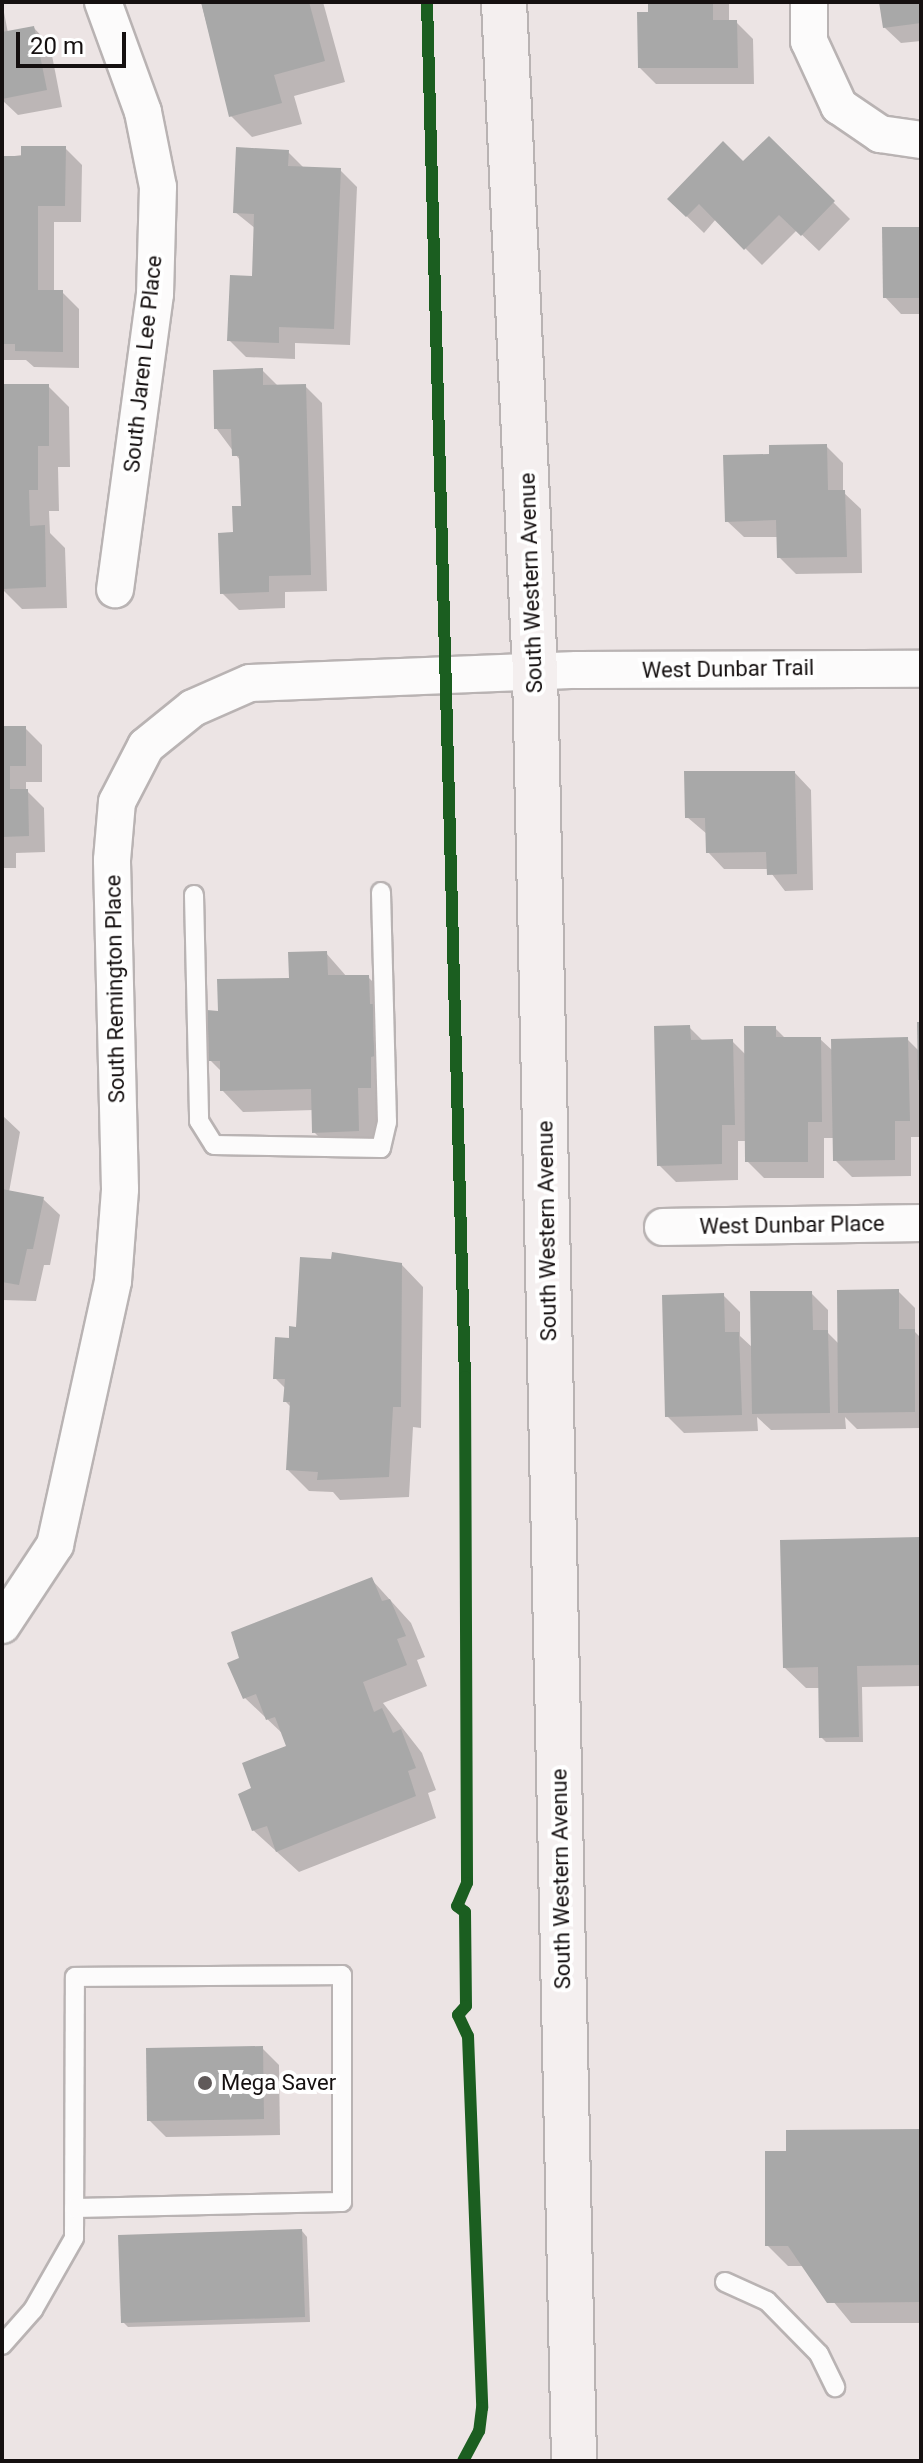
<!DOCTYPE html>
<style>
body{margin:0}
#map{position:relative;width:923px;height:2463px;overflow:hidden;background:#ece4e4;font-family:Roboto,sans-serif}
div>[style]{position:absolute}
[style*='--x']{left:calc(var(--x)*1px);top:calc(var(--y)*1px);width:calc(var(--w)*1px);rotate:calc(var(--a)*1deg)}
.shadow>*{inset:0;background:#0003}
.building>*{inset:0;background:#a8a8a8}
.roads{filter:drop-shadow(2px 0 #b9b3b3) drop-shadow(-2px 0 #b9b3b3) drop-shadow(0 2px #b9b3b3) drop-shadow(0 -2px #b9b3b3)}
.lane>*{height:18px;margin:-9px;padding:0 9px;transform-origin:9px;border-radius:9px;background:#fcfbfb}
.street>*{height:36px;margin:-18px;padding:0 18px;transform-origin:18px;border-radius:18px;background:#fcfbfb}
.secondary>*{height:44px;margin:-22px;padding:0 22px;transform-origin:22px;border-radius:22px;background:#f4efef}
.cycleway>*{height:12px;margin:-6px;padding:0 6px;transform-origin:6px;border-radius:6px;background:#1b5e20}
.dots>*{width:22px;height:22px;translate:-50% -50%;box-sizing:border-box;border:4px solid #fff;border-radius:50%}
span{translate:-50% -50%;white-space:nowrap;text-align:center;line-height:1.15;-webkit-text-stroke:8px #fff;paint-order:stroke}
.street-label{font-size:22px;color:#151010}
.poi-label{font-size:22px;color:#151010}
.left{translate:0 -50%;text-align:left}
.frame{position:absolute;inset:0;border:4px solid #151010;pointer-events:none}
.scale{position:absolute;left:16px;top:32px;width:110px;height:36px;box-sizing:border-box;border:4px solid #151010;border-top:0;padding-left:10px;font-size:24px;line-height:28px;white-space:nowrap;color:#151010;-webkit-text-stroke:6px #fff;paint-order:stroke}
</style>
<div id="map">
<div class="shadow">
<i style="clip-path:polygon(2px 2px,8px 33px,34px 28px,50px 45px,62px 107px,18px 115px,2px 100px)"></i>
<i style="clip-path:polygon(201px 2px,323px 2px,345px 82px,294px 96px,302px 124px,252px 137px,231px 116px)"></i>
<i style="clip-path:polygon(650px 2px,729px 2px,729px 22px,736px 22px,753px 39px,754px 84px,656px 84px,640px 68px)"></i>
<i style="clip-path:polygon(881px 2px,921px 2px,921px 41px,901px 43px,884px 27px)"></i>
<i style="clip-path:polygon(769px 138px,850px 219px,819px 251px,797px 230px,762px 265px,716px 219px,704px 233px,669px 199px,743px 164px)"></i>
<i style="clip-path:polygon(65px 148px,82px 165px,81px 222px,54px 222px,54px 292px,62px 292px,79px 309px,79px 368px,34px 367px,26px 360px,2px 360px,2px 158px)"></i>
<i style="clip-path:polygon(288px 152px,305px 169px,340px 170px,357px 187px,350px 345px,295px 343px,295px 359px,246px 357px,229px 340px,254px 278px,256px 229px,235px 212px)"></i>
<i style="clip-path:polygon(921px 229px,921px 314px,901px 314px,885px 297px)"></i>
<i style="clip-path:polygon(262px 370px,279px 387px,305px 386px,322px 403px,327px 591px,285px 592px,285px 608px,239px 610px,222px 593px,243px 508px,242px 463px,216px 428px)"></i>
<i style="clip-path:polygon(48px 386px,69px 407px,70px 467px,58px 467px,59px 511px,49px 511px,50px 533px,65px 548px,67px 608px,22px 609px,2px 589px,2px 409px)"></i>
<i style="clip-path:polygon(826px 446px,843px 463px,843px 492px,861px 509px,862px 573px,796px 574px,779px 557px,778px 537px,744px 537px,727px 521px,771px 456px)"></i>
<i style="clip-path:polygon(2px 728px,25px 728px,42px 745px,42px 782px,26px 782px,26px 790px,44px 808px,45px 852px,16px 853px,16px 868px,2px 868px)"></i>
<i style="clip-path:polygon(795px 773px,811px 790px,813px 890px,785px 891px,768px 869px,724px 869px,708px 852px,707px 834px,687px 817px)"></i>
<i style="clip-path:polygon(326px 953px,347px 977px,368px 977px,389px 998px,396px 1077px,391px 1078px,379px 1152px,335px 1153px,314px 1132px,314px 1110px,243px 1112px,222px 1090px,222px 1072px,210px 1060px,220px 1013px,291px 980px)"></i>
<i style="clip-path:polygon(921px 1024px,921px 1137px,911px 1137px,911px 1176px,852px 1177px,835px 1160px,834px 1138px,824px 1138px,824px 1178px,764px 1178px,747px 1161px,747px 1141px,738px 1141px,738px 1180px,676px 1182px,659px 1165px,689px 1027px,704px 1042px,732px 1041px,746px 1055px,775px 1028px,786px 1039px,820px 1039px,833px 1051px,908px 1040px,920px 1052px)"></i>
<i style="clip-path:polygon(2px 1115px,20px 1132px,9px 1192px,43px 1199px,60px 1215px,50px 1265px,44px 1265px,36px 1301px,2px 1300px)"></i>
<i style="clip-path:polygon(402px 1265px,423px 1287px,421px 1428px,413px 1427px,409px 1497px,340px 1500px,333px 1492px,309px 1491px,288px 1470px,292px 1408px,285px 1401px,286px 1389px,275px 1378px,298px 1329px)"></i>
<i style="clip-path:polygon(898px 1291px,915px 1308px,915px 1332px,921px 1338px,921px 1428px,857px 1429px,845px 1417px,846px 1429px,771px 1430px,757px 1417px,758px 1431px,684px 1433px,667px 1416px,723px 1295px,740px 1312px,740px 1336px,753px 1348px,811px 1293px,828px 1310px,828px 1333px,839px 1344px)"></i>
<i style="clip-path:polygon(921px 1539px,921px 1686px,862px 1687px,863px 1742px,826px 1742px,821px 1737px,820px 1688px,806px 1688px,784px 1667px)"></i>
<i style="clip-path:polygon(372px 1580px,411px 1623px,425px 1657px,417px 1660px,427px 1686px,383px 1703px,422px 1753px,436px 1790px,428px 1793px,436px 1818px,299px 1872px,253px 1830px,254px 1789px,289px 1747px,284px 1735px,245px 1698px)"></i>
<i style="clip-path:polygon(262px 2048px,279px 2065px,280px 2135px,166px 2137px,149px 2120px)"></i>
<i style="clip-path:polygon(921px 2131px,921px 2323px,851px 2323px,804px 2266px,788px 2266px,767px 2245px,788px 2153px)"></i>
<i style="clip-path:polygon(302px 2231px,307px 2237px,310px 2322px,128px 2327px,123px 2322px)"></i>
</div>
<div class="building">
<i style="clip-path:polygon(201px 2px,309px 2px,325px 61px,274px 75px,282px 103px,229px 117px)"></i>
<i style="clip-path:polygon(648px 2px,713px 2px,713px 20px,737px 20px,738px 68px,638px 68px,637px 12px,648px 12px)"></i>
<i style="clip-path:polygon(879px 2px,921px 2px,921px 23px,883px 28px)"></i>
<i style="clip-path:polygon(34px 26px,47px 90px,2px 99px,2px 32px)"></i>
<i style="clip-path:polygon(769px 136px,835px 201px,801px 236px,779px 215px,744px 250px,699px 204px,686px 217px,667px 199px,723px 141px,743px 161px)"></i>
<i style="clip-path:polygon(21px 146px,66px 146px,65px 206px,38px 206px,38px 290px,63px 290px,63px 352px,15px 351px,15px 344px,2px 344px,2px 156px,21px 156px)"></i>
<i style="clip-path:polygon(236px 147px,289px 150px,288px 166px,341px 168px,334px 329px,279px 327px,279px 343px,227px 341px,230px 275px,252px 276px,254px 214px,233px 213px)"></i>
<i style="clip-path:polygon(882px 227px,921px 227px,921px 298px,883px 298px)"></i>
<i style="clip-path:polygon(263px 368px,263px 385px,306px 384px,311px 575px,269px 576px,269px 592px,220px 594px,218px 533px,233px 532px,232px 506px,241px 506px,239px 456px,232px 456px,231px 429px,214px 429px,213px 370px)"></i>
<i style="clip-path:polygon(2px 384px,49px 384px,49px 446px,38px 446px,38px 490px,29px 490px,30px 526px,45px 525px,46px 587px,2px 589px)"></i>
<i style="clip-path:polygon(827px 444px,828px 490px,845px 490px,847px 557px,777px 558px,776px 520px,725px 522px,723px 455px,769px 454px,769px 445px)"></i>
<i style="clip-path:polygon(2px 726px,26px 726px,26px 766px,10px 766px,10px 789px,28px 789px,29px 836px,2px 837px)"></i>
<i style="clip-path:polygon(684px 771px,795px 771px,797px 874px,767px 875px,766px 852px,706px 853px,705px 818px,685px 818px)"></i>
<i style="clip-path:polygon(327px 951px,328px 975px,369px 975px,370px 1004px,374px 1004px,375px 1056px,371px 1057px,371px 1088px,358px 1088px,359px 1131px,312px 1133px,311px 1089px,220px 1091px,220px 1061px,208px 1061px,207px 1010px,218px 1011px,217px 979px,289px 978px,288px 952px)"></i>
<i style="clip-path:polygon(917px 1022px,921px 1022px,921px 1080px,918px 1080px)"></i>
<i style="clip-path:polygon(690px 1025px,691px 1040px,733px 1039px,735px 1125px,722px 1125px,722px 1164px,657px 1166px,654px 1026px)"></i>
<i style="clip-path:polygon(744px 1026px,776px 1026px,776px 1037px,821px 1037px,822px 1122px,808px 1122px,808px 1162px,745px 1162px)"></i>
<i style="clip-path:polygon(908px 1037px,910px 1121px,895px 1121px,895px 1160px,833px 1161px,831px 1039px)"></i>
<i style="clip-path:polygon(2px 1189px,44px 1197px,33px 1249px,27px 1249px,19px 1285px,2px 1282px)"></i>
<i style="clip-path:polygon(332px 1252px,402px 1263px,401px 1407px,393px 1407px,389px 1477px,317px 1480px,318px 1472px,286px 1470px,290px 1402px,283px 1402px,285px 1379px,273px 1379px,275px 1337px,289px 1338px,289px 1326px,296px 1327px,300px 1257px,331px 1259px)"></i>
<i style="clip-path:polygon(899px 1289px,899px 1329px,915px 1329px,915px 1412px,838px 1413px,837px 1290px)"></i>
<i style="clip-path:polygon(750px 1291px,812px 1291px,813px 1330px,828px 1330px,830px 1413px,752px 1414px)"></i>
<i style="clip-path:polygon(724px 1293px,725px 1332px,739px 1332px,742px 1415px,665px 1417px,662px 1295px)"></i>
<i style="clip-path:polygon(921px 1537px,921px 1665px,857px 1666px,859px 1737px,819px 1738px,818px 1667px,783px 1668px,780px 1540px)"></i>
<i style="clip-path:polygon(372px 1577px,382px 1601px,390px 1599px,406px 1636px,397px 1639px,407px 1665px,363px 1682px,374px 1712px,382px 1708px,393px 1733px,401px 1729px,416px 1768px,408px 1771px,416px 1796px,276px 1852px,267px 1826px,252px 1831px,238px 1794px,251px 1788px,242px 1763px,286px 1746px,275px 1717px,266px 1720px,256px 1694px,243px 1699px,227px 1663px,239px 1658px,231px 1632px)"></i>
<i style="clip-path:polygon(263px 2046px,264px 2119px,147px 2121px,146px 2048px)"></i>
<i style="clip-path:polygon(921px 2129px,921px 2302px,827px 2303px,788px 2246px,765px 2246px,765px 2151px,786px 2151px,786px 2130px)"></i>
<i style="clip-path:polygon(302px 2229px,305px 2317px,121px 2323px,118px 2235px)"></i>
</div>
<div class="roads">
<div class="lane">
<i style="--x:194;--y:895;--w:226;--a:88.7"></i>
<i style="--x:199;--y:1121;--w:28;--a:58"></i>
<i style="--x:214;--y:1145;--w:167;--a:1"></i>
<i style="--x:381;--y:1148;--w:27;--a:-77"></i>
<i style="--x:387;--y:1122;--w:230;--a:-91.5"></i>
<i style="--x:725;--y:2282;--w:46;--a:24.3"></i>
<i style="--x:767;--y:2301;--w:74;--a:45.5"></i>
<i style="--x:819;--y:2354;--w:37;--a:64"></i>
<i style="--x:2;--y:2345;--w:47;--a:-48.5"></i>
<i style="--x:33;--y:2310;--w:83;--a:-60.3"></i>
<i style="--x:74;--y:2238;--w:261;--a:-89.8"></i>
<i style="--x:75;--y:1977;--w:267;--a:-0.4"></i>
<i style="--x:342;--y:1975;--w:227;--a:90"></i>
<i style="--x:342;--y:2202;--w:268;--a:178.7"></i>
</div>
<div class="street">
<i style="--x:103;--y:2;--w:117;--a:70"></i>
<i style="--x:143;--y:112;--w:76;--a:78.7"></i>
<i style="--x:158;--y:187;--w:107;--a:91.6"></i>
<i style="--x:155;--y:294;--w:298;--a:97.7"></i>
<i style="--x:809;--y:2;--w:39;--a:90"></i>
<i style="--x:809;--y:41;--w:72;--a:65.2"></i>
<i style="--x:839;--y:106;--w:50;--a:34.3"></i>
<i style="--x:880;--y:134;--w:41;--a:8.3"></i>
<i style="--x:663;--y:1227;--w:258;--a:-0.9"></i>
<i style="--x:2;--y:1625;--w:96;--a:-56.5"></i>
<i style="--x:55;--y:1545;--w:270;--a:-77.6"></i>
<i style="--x:113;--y:1281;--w:92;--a:-85.6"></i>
<i style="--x:120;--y:1189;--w:329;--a:-91.4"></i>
<i style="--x:112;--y:860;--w:58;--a:-85.1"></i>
<i style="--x:117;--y:802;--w:63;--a:-62.6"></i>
<i style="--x:146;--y:746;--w:60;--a:-39"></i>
<i style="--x:193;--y:708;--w:62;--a:-23.7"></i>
<i style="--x:250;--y:683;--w:327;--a:-2.3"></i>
<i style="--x:577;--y:670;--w:344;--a:-0.2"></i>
</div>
<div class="secondary">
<i style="--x:504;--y:2;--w:671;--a:87.35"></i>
<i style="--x:535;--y:672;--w:1789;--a:88.75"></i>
</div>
</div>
<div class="cycleway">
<i style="--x:427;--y:2;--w:1376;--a:88.42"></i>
<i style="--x:465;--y:1377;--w:506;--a:89.77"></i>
<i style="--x:467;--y:1883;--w:25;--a:113"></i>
<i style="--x:457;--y:1906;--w:10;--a:37"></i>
<i style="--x:465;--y:1912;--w:94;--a:89.4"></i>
<i style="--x:466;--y:2006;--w:12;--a:132"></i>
<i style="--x:458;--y:2015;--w:23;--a:65"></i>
<i style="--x:468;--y:2036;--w:372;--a:87.8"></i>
<i style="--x:482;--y:2408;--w:23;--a:97"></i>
<i style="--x:479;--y:2431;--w:34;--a:118"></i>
</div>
<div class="dots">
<i style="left:205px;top:2083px;background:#605a5a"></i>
</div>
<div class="street-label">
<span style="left:143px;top:364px;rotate:-84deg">South Jaren Lee Place</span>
<span style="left:531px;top:583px;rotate:-92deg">South Western Avenue</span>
<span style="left:728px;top:669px;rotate:-1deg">West Dunbar Trail</span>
<span style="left:115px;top:989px;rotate:-91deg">South Remington Place</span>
<span style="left:792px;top:1225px;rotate:-1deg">West Dunbar Place</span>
<span style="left:547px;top:1231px;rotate:-91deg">South Western Avenue</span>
<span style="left:561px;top:1879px;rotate:-91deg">South Western Avenue</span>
</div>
<div class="poi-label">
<span class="left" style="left:221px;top:2083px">Mega Saver</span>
</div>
<div class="frame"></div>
<div class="scale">20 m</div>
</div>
